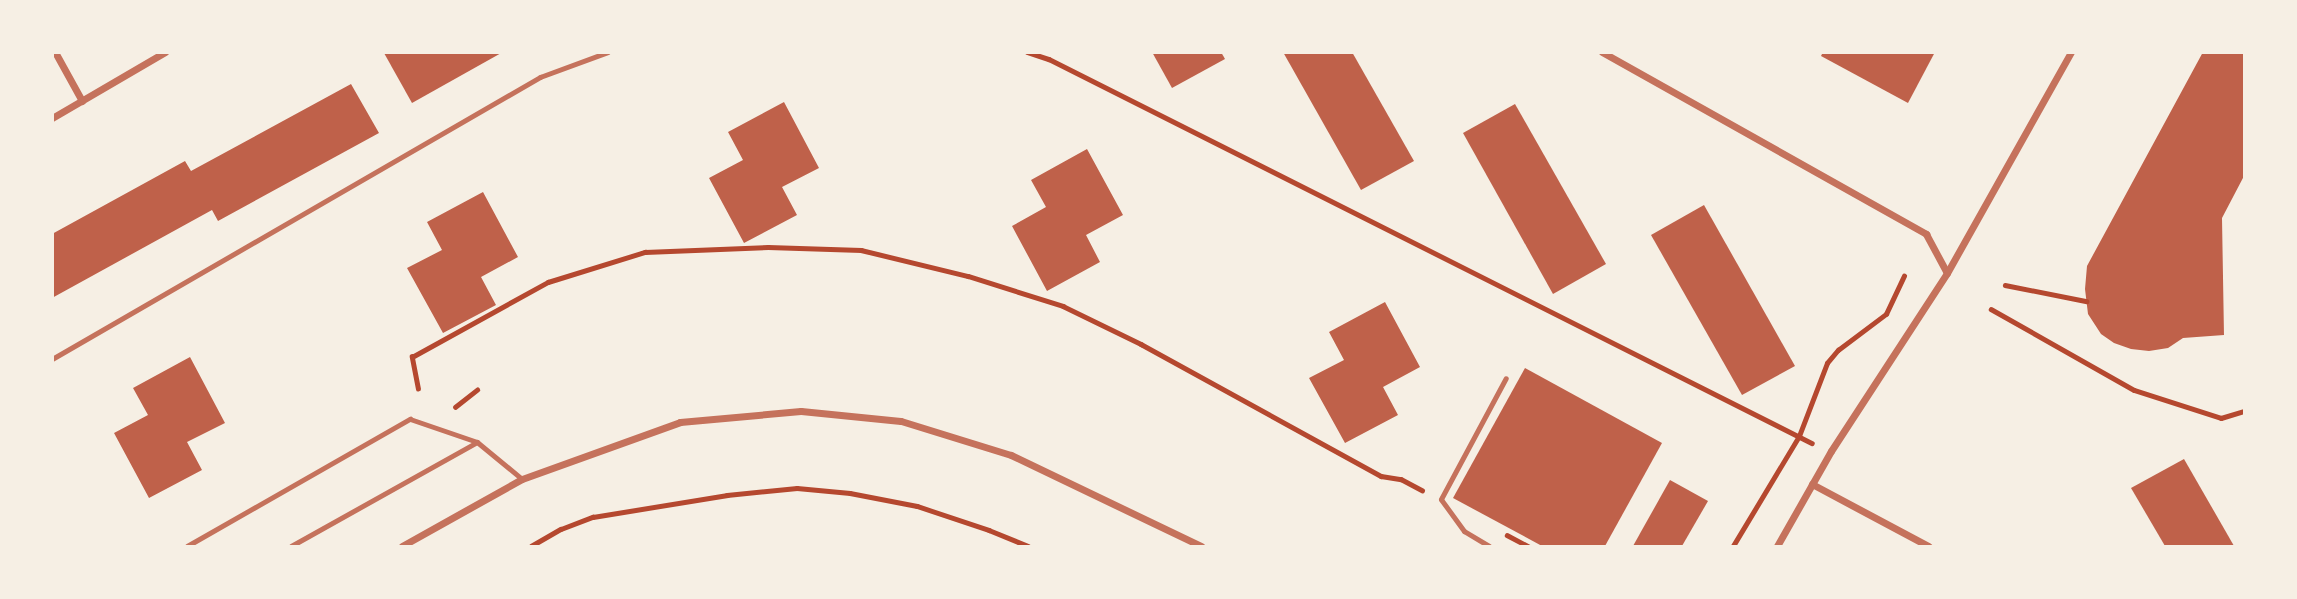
<!DOCTYPE html>
<style>
body{margin:0}
#map{position:relative;width:2297px;height:599px;overflow:hidden;background:#f6efe4;font-family:"PT Sans",sans-serif}
div>[style]{position:absolute}
[style*='--x']{left:calc(var(--x)*1px);top:calc(var(--y)*1px);width:calc(var(--w)*1px);rotate:calc(var(--a)*1deg)}
.building>*{inset:0;background:#bf614a}
.path>*{height:4.5px;margin:-2.25px;padding:0 2.25px;transform-origin:2.25px;border-radius:2.25px;background:#b5482f}
.service>*{height:5px;margin:-2.5px;padding:0 2.5px;transform-origin:2.5px;border-radius:2.5px;background:#c5725c}
.minor>*{height:7px;margin:-3.5px;padding:0 3.5px;transform-origin:3.5px;border-radius:3.5px;background:#c5725c}
span{translate:-50% -50%;white-space:nowrap;text-align:center;line-height:1.15;-webkit-text-stroke:5px #f6efe4;paint-order:stroke}
.frame{position:absolute;inset:0;border:54px solid #f6efe4;pointer-events:none}
</style>
<div id="map">
<div class="building">
<i style="clip-path:polygon(503px 52px,412px 103px,384px 53px,385px 52px)"></i>
<i style="clip-path:polygon(1152px 52px,1221px 52px,1225px 59px,1172px 88px)"></i>
<i style="clip-path:polygon(1283px 52px,1352px 52px,1414px 161px,1361px 190px)"></i>
<i style="clip-path:polygon(1823px 52px,1935px 52px,1908px 103px,1821px 56px)"></i>
<i style="clip-path:polygon(2203px 52px,2244px 52px,2244px 176px,2222px 218px,2224px 335px,2183px 338px,2168px 348px,2149px 351px,2131px 349px,2114px 343px,2101px 334px,2088px 314px,2085px 289px,2087px 266px)"></i>
<i style="clip-path:polygon(351px 84px,379px 133px,218px 221px,212px 210px,52px 298px,52px 234px,185px 161px,191px 171px)"></i>
<i style="clip-path:polygon(784px 102px,819px 168px,782px 187px,797px 215px,744px 243px,709px 178px,743px 160px,728px 132px)"></i>
<i style="clip-path:polygon(1515px 104px,1606px 264px,1553px 294px,1463px 133px)"></i>
<i style="clip-path:polygon(1087px 149px,1123px 215px,1086px 235px,1100px 262px,1047px 291px,1012px 226px,1046px 207px,1031px 180px)"></i>
<i style="clip-path:polygon(483px 192px,518px 257px,481px 277px,496px 305px,443px 333px,407px 268px,442px 250px,427px 222px)"></i>
<i style="clip-path:polygon(1704px 205px,1795px 366px,1742px 395px,1651px 235px)"></i>
<i style="clip-path:polygon(1385px 302px,1420px 367px,1383px 387px,1398px 415px,1345px 443px,1309px 378px,1344px 360px,1329px 332px)"></i>
<i style="clip-path:polygon(190px 357px,225px 423px,187px 442px,202px 470px,149px 498px,114px 433px,148px 415px,133px 388px)"></i>
<i style="clip-path:polygon(1525px 368px,1662px 443px,1605px 546px,1542px 546px,1453px 498px)"></i>
<i style="clip-path:polygon(2184px 459px,2226px 532px,2234px 546px,2165px 546px,2131px 488px)"></i>
<i style="clip-path:polygon(1670px 480px,1708px 501px,1682px 546px,1633px 546px)"></i>
</div>
<div class="path">
<i style="--x:1027;--y:52;--w:23;--a:18"></i>
<i style="--x:1049;--y:59;--w:854;--a:26.72"></i>
<i style="--x:2005;--y:285;--w:83;--a:11.2"></i>
<i style="--x:1991;--y:309;--w:164;--a:29.5"></i>
<i style="--x:2134;--y:390;--w:91;--a:17.8"></i>
<i style="--x:2221;--y:418;--w:24;--a:-17"></i>
<i style="--x:418;--y:389;--w:33;--a:-101"></i>
<i style="--x:412;--y:357;--w:155;--a:-28.9"></i>
<i style="--x:548;--y:282;--w:102;--a:-17.2"></i>
<i style="--x:645;--y:252;--w:123;--a:-2.3"></i>
<i style="--x:768;--y:247;--w:93;--a:1.8"></i>
<i style="--x:861;--y:250;--w:110;--a:13.7"></i>
<i style="--x:968;--y:276;--w:100;--a:17.5"></i>
<i style="--x:1063;--y:306;--w:87;--a:26"></i>
<i style="--x:1141;--y:344;--w:274;--a:28.8"></i>
<i style="--x:1381;--y:476;--w:20;--a:9"></i>
<i style="--x:1401;--y:479;--w:24;--a:28"></i>
<i style="--x:455;--y:407;--w:28;--a:-38"></i>
<i style="--x:1507;--y:535;--w:24;--a:28"></i>
<i style="--x:531;--y:546;--w:34;--a:-30"></i>
<i style="--x:561;--y:529;--w:34;--a:-21"></i>
<i style="--x:593;--y:517;--w:136;--a:-9.3"></i>
<i style="--x:727;--y:495;--w:70;--a:-5.7"></i>
<i style="--x:797;--y:488;--w:53;--a:5.4"></i>
<i style="--x:850;--y:493;--w:68;--a:11"></i>
<i style="--x:917;--y:506;--w:76;--a:18.4"></i>
<i style="--x:989;--y:530;--w:42;--a:22.3"></i>
<i style="--x:1733;--y:546;--w:128;--a:-59"></i>
<i style="--x:1799;--y:436;--w:78;--a:-69"></i>
<i style="--x:1827;--y:363;--w:17;--a:-50"></i>
<i style="--x:1838;--y:350;--w:60;--a:-36.9"></i>
<i style="--x:1886;--y:314;--w:42;--a:-64.7"></i>
</div>
<div class="service">
<i style="--x:52;--y:359;--w:564;--a:-30.02"></i>
<i style="--x:540;--y:77;--w:72;--a:-20.2"></i>
<i style="--x:187;--y:546;--w:257;--a:-29.7"></i>
<i style="--x:410;--y:419;--w:71;--a:18.9"></i>
<i style="--x:477;--y:442;--w:58;--a:39.4"></i>
<i style="--x:291;--y:546;--w:213;--a:-29.2"></i>
<i style="--x:1489;--y:546;--w:29;--a:-149"></i>
<i style="--x:1464;--y:531;--w:39;--a:-126"></i>
<i style="--x:1441;--y:499;--w:137;--a:-61.8"></i>
</div>
<div class="minor">
<i style="--x:55;--y:52;--w:56;--a:61.1"></i>
<i style="--x:1602;--y:52;--w:372;--a:29.3"></i>
<i style="--x:1926;--y:234;--w:44;--a:61.7"></i>
<i style="--x:52;--y:118;--w:131;--a:-30.3"></i>
<i style="--x:1812;--y:484;--w:132;--a:28.1"></i>
<i style="--x:402;--y:546;--w:137;--a:-29.2"></i>
<i style="--x:522;--y:479;--w:168;--a:-19.8"></i>
<i style="--x:680;--y:422;--w:121;--a:-5.2"></i>
<i style="--x:801;--y:411;--w:100;--a:5.7"></i>
<i style="--x:901;--y:421;--w:115;--a:17.2"></i>
<i style="--x:1011;--y:455;--w:211;--a:25.6"></i>
<i style="--x:1777;--y:546;--w:109;--a:-60.4"></i>
<i style="--x:1831;--y:451;--w:212;--a:-56.9"></i>
<i style="--x:1947;--y:273;--w:253;--a:-60.7"></i>
</div>
<div class="frame"></div>
</div>
